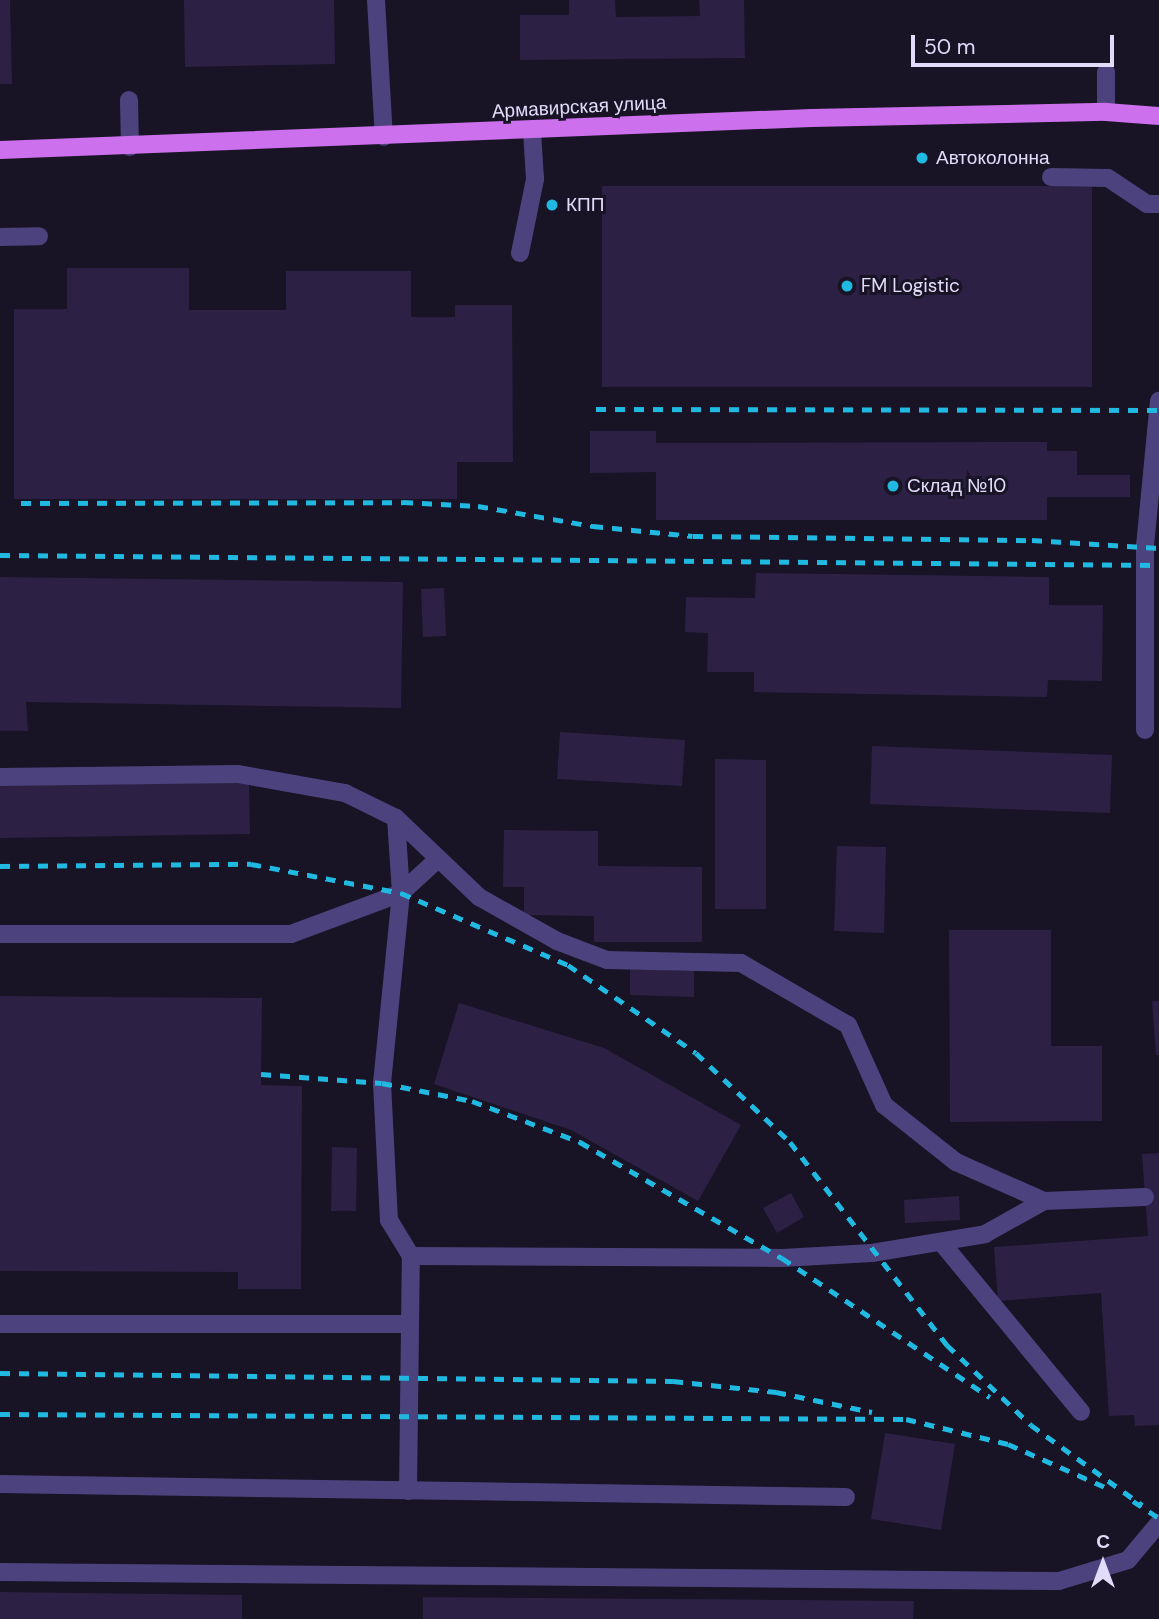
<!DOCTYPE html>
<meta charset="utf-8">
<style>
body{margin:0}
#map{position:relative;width:1159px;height:1619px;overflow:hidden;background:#181325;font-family:"DM Sans",sans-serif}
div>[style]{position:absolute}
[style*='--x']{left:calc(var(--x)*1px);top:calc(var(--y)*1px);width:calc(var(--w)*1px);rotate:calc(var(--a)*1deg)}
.building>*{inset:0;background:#2c2144}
.minor>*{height:18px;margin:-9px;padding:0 9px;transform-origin:9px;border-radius:9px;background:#4c437e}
.major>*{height:18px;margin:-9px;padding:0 9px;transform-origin:9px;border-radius:9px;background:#cc70ed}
.rail>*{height:5px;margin-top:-2.5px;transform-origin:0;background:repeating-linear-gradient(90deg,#1fb9e2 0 10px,transparent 0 19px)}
.dots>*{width:19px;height:19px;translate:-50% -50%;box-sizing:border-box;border:4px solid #181325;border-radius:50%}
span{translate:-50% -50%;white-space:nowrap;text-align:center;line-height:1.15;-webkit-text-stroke:6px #181325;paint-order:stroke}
.street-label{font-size:19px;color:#e2dbfa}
.poi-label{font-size:19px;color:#e2dbfa}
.left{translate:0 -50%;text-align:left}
.north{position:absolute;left:1068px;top:1528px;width:70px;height:70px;-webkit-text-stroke:5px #181325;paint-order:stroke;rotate:0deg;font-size:19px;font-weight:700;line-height:28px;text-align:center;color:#e2dbfa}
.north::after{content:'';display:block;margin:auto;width:24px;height:32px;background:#e2dbfa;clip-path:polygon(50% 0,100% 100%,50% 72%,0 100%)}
.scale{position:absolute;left:911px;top:35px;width:203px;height:32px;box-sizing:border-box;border:4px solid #e2dbfa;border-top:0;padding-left:9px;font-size:21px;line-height:24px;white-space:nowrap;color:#e2dbfa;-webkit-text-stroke:5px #181325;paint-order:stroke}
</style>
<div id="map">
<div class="building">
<i style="clip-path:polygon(0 0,10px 0,12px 84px,0 84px)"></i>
<i style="clip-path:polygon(184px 0,334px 0,335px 64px,185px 67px)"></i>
<i style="clip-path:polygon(569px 0,615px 0,616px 17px,700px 16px,699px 0,744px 0,745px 58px,520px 60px,520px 15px,569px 15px)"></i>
<i style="clip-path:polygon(602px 186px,1092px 186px,1092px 387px,602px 387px)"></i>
<i style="clip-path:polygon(545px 199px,559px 199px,559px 212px,545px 212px)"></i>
<i style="clip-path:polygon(67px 268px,189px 268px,189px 310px,286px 310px,286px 271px,411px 271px,411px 317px,455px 317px,455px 305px,512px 305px,513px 462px,457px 462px,457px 499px,14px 499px,14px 309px,67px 309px)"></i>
<i style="clip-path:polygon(590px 431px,656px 431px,656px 443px,1047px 442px,1047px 451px,1077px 451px,1077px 475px,1130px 475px,1130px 497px,1047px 497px,1047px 520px,656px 520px,656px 472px,590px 473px)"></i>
<i style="clip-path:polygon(756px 573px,1049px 577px,1049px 605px,1103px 605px,1102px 681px,1048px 680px,1047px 697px,754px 692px,754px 672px,707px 672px,708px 633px,685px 632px,686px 597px,755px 598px)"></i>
<i style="clip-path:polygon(0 577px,403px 582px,401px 708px,26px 702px,28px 731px,0 731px)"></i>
<i style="clip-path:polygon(444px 588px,446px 636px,423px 637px,421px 589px)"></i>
<i style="clip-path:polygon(560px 732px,685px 740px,682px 786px,557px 779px)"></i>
<i style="clip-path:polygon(872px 746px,1112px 755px,1110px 813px,870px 804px)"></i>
<i style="clip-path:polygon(715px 759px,766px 760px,766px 909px,715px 909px)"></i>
<i style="clip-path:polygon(249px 781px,250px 834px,0 838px,0 785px)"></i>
<i style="clip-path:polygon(504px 830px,598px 831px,598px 866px,702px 867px,702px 942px,594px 942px,594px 916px,524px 915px,524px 887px,503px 887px)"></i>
<i style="clip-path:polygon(837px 846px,886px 847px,884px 933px,834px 931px)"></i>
<i style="clip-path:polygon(949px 930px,1051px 930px,1051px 1046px,1102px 1046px,1102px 1121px,950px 1122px)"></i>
<i style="clip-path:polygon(630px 969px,694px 971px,694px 997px,630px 995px)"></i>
<i style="clip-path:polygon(0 996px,262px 998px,261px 1085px,302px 1086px,301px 1289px,238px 1289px,238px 1272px,0 1271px)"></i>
<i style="clip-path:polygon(1152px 1001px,1159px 1001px,1159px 1055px,1156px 1055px)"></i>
<i style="clip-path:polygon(459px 1003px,604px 1048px,741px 1125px,698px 1201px,571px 1130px,434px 1084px)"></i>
<i style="clip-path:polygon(332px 1147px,357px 1148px,356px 1211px,331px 1211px)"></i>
<i style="clip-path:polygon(1159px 1153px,1159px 1425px,1135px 1426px,1134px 1415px,1109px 1416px,1101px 1293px,998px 1301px,994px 1247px,1148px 1236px,1142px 1154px)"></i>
<i style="clip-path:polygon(791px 1193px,804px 1217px,777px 1233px,763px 1208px)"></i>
<i style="clip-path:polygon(959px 1196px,960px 1220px,905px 1223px,904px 1200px)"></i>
<i style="clip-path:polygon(885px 1433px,955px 1444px,941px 1530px,871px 1519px)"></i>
<i style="clip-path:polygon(0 1592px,242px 1595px,242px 1619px,0 1619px)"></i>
<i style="clip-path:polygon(423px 1597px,914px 1601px,913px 1619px,423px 1619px)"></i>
</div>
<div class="minor">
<i style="--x:376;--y:0;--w:137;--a:86.7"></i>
<i style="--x:1106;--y:72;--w:40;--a:90"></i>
<i style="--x:129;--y:100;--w:47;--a:88.8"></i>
<i style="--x:1051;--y:177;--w:57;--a:1"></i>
<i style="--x:1108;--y:178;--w:47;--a:33.7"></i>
<i style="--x:1147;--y:204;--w:12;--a:0"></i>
<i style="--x:0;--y:237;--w:39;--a:-1"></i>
<i style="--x:520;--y:253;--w:76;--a:-78.5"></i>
<i style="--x:535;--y:179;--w:48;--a:-93.6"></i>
<i style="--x:1145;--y:730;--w:184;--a:-90"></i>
<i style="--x:1145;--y:546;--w:146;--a:-84.5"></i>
<i style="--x:0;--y:777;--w:238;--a:-0.7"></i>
<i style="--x:238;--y:774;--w:109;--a:10.1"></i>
<i style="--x:345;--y:793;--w:57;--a:26.1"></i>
<i style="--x:396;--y:818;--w:115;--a:43.6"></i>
<i style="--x:479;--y:897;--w:90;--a:29.4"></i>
<i style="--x:557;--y:941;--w:53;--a:20.8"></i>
<i style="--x:607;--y:960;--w:134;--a:1.3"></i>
<i style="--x:741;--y:963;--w:124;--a:30.1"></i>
<i style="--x:848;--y:1025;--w:88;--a:65.8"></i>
<i style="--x:884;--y:1105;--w:92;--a:38.4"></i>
<i style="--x:956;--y:1162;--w:96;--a:23.9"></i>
<i style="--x:396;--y:818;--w:75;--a:86.2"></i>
<i style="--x:401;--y:893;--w:191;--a:95.7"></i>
<i style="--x:382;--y:1083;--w:137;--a:87.1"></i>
<i style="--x:389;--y:1220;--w:42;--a:58.6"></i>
<i style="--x:411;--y:1256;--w:371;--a:0.3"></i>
<i style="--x:782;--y:1258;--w:90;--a:-3.2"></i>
<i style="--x:872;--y:1253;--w:115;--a:-9.5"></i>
<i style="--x:985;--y:1234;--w:68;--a:-29.2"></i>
<i style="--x:1044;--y:1201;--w:101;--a:-2.3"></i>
<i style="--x:0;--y:934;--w:291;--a:0"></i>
<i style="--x:291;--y:934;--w:117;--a:-20.4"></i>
<i style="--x:401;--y:893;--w:50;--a:-42.6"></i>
<i style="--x:941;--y:1242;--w:220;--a:50.5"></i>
<i style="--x:0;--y:1324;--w:410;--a:0"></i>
<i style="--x:0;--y:1484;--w:846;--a:0.88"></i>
<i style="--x:408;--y:1491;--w:235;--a:-89.3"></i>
<i style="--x:0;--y:1572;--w:1059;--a:0.49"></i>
<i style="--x:1059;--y:1581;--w:72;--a:-16.9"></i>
<i style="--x:1128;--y:1560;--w:48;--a:-50"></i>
</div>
<div class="major">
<i style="--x:0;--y:150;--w:812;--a:-2.26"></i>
<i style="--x:811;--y:118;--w:295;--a:-1.2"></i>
<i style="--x:1106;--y:112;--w:53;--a:4.3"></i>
</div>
<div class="rail">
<i style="--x:596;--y:409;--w:563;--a:0.1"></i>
<i style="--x:21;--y:503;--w:382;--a:-0.1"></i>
<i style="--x:403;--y:502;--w:75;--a:3.1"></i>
<i style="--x:478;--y:506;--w:117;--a:9.9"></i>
<i style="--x:593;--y:526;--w:100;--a:5.7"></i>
<i style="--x:693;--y:536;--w:339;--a:0.7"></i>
<i style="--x:1032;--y:540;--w:127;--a:3.6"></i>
<i style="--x:0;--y:555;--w:1159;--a:0.49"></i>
<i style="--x:0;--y:866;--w:251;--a:-0.5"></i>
<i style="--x:251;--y:864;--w:153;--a:10.9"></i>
<i style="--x:401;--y:893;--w:182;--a:23.3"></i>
<i style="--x:568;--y:965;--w:155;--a:34.5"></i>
<i style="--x:696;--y:1053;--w:129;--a:43.4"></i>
<i style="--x:790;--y:1142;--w:257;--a:52.3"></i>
<i style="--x:947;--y:1345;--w:116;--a:43.6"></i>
<i style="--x:1031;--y:1425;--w:137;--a:35.8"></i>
<i style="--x:261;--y:1074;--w:121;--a:4.3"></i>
<i style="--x:382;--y:1083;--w:92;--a:11.3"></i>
<i style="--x:472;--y:1101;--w:116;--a:20.8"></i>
<i style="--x:580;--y:1142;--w:233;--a:29.9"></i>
<i style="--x:782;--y:1258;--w:250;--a:33.8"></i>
<i style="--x:0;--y:1373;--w:673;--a:0.68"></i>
<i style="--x:673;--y:1381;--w:104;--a:6.1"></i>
<i style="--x:776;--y:1392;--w:98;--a:11.8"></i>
<i style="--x:0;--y:1414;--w:906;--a:0.32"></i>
<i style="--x:906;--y:1419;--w:105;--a:13.8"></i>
<i style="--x:1008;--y:1444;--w:106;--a:23.9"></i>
<i style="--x:1133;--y:1501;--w:31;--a:33"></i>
</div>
<div class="dots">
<i style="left:922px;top:158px;background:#1fb9e2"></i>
<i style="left:552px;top:205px;background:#1fb9e2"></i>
<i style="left:847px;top:286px;background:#1fb9e2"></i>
<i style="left:893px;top:486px;background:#1fb9e2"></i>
</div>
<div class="street-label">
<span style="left:579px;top:107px;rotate:-3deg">Армавирская улица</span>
</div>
<div class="poi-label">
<span class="left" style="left:936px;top:158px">Автоколонна</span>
<span class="left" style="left:566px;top:205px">КПП</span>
<span class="left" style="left:861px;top:286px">FM Logistic</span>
<span class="left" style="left:907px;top:486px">Склад №10</span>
</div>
<div class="north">С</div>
<div class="scale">50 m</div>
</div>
